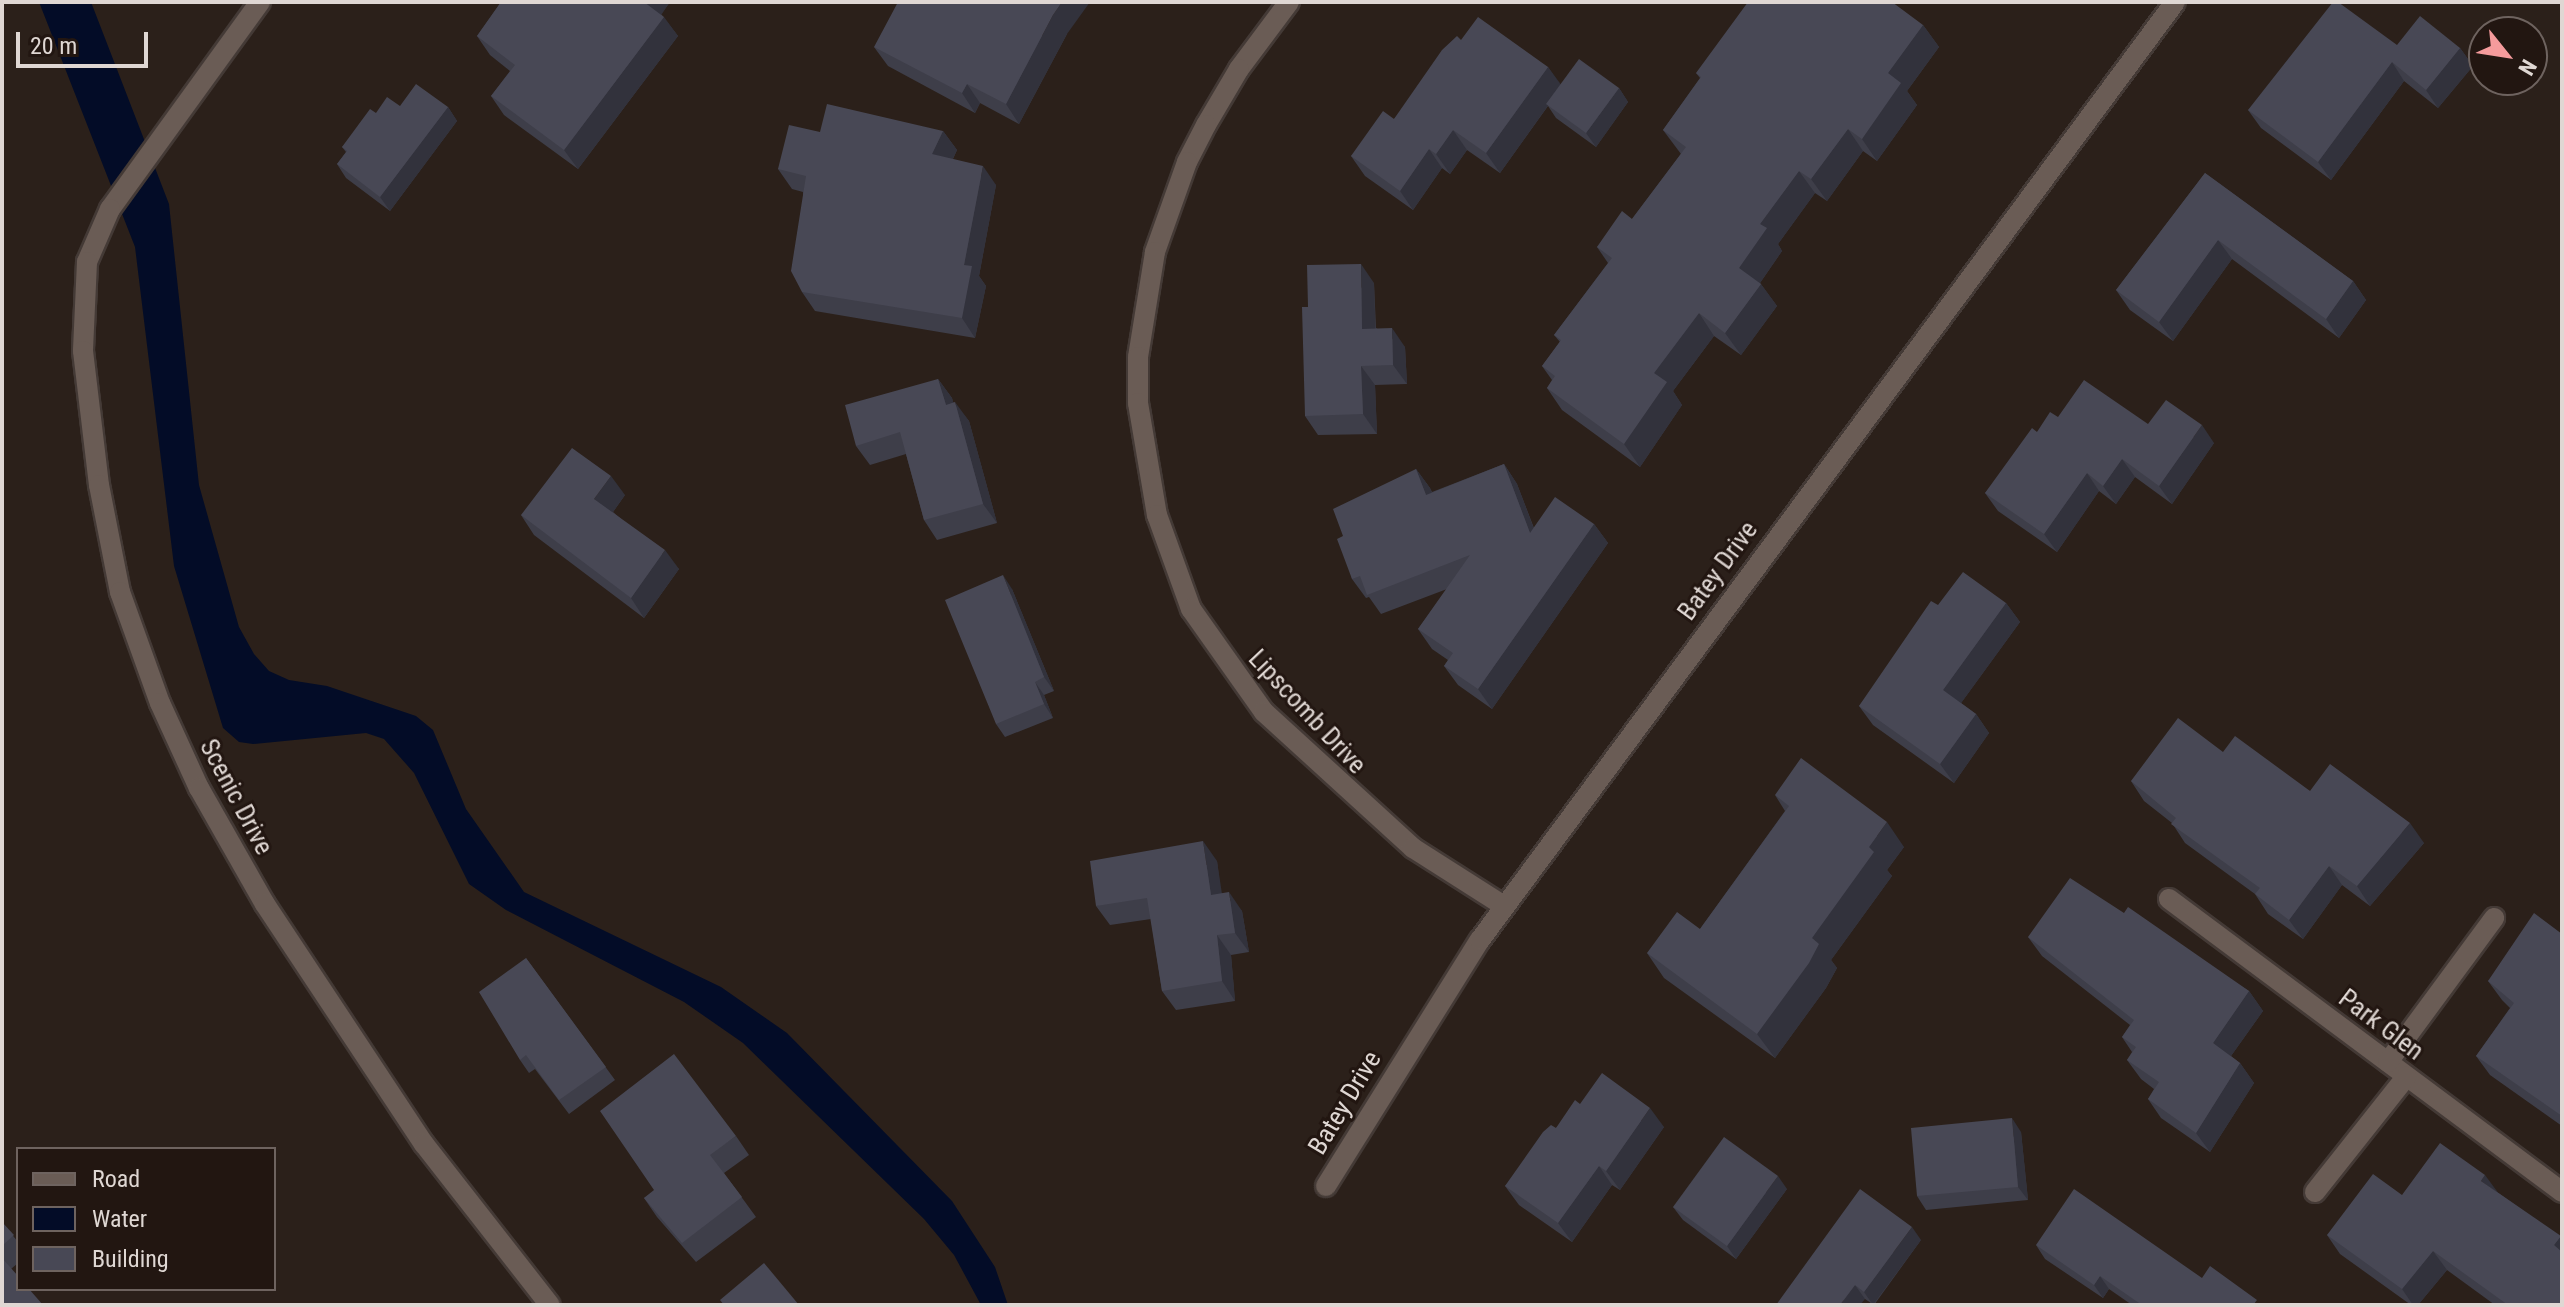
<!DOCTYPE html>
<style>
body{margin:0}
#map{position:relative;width:2564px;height:1307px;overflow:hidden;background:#2b201a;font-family:"Roboto Condensed",sans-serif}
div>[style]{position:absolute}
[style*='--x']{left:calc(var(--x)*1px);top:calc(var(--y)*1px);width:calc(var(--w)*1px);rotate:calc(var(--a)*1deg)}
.water>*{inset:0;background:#030c27}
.roads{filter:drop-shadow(2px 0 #443a36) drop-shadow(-2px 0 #443a36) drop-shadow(0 2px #443a36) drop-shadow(0 -2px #443a36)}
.street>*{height:20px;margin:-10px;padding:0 10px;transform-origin:10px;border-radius:10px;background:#6a5c55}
.wall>*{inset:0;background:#3e3e49}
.shaded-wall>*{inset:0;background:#32323c}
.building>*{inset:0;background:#484855}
span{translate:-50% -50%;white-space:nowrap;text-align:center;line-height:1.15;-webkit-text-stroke:6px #221611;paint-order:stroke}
.street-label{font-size:26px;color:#dfd7d3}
.frame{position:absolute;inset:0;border:4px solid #dfd7d3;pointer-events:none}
.legend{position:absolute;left:16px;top:1147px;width:260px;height:144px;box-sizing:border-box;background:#221611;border:2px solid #6e635f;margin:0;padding:10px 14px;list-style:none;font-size:24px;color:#dfd7d3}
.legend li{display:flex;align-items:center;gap:16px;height:40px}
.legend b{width:40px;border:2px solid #6e635f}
.north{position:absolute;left:2468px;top:16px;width:80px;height:80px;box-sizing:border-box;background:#221611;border:2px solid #6e635f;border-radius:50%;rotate:120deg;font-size:22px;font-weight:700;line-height:32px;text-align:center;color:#dfd7d3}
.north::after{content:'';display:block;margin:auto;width:28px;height:36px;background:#f59b9c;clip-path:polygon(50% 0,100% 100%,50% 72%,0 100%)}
.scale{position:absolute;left:16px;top:32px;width:132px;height:36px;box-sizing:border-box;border:4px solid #dfd7d3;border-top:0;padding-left:10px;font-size:24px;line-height:28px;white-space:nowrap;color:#dfd7d3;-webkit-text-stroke:6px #221611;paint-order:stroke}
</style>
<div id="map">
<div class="water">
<i style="clip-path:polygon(39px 2px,91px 2px,169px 204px,199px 485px,239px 627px,254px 654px,269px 671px,289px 680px,327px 686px,416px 716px,433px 730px,466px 809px,524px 892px,721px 987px,787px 1033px,952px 1201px,995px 1267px,1008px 1305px,981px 1305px,954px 1255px,924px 1219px,743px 1043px,684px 1002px,506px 910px,469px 884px,414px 773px,384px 739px,366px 733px,253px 744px,239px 742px,223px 728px,174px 566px,135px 247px)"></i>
</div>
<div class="roads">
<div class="street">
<i style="--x:260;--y:2;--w:256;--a:125.9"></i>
<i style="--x:110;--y:209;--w:58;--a:113.5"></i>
<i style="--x:87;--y:262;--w:89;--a:92.6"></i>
<i style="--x:83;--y:351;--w:135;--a:83.2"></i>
<i style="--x:99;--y:485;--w:109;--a:78.9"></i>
<i style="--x:120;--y:592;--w:118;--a:70.2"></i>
<i style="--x:160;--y:703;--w:94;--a:65.4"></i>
<i style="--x:199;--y:788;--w:133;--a:60.4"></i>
<i style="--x:265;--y:904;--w:288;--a:56.5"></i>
<i style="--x:424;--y:1144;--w:204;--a:52"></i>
<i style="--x:1289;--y:2;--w:84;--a:126.7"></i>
<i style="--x:1239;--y:69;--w:65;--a:120.5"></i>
<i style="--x:1206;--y:125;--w:42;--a:117.2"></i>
<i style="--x:1187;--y:162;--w:96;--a:109.6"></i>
<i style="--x:1155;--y:252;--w:106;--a:99.2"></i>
<i style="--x:1138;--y:357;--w:46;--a:90"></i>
<i style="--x:1138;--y:403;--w:114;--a:80.4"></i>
<i style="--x:1157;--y:515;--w:100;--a:70.1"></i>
<i style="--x:1191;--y:609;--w:126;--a:54.7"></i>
<i style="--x:1264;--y:712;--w:202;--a:42.4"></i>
<i style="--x:1413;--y:848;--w:108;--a:32.5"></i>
<i style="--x:2169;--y:899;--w:490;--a:36.7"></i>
<i style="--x:2388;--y:1062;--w:179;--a:-53.6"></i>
<i style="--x:1326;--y:1186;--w:290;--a:-58"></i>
<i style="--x:1480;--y:940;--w:1167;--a:-53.46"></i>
<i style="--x:2315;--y:1192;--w:147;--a:-51.6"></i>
</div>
</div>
<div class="wall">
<i style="clip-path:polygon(501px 2px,670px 2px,661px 14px,678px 36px,578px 169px,504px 115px,491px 96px,510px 71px,490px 55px,477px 36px)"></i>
<i style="clip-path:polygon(1923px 25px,1939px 47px,1907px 91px,1917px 105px,1877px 161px,1863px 151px,1827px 201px,1815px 193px,1778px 244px,1782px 251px,1760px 283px,1777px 306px,1741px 355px,1714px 336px,1673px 391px,1682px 405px,1640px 467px,1562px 410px,1547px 388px,1552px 380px,1542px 366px,1560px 342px,1554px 335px,1608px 263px,1597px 247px,1632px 219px,1681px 154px,1663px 130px,1700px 78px,1696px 73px)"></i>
<i style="clip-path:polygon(1067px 34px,1019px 124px,980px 103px,975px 113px,888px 66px,874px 47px)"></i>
<i style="clip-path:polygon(1461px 40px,1548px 67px,1560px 85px,1619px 88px,1628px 102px,1596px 147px,1556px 118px,1548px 106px,1500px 173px,1467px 150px,1450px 174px,1442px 168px,1413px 210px,1365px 176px,1351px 156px,1394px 119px)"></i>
<i style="clip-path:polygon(2397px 45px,2460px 48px,2473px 66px,2438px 108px,2404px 81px,2331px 180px,2261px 128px,2248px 110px)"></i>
<i style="clip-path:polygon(400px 106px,448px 107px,457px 121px,390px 211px,346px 178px,337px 164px,346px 152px,342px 147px,376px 113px)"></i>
<i style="clip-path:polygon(943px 131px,957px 150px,953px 159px,996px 185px,979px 276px,986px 286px,975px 338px,815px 311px,802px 292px,803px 192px,792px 189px,778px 169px,820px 132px)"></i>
<i style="clip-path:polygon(2205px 173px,2353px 281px,2366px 300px,2339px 338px,2232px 259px,2173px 341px,2130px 310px,2116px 290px)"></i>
<i style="clip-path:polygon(1374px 283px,1376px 328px,1405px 347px,1407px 384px,1375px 385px,1377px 434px,1318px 435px,1305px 416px,1308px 307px)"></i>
<i style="clip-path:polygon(938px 379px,952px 398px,953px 402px,969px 421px,997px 523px,937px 540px,924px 520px,906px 454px,870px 465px,856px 446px)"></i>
<i style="clip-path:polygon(2058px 417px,2148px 424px,2214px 443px,2172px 504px,2135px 477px,2116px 504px,2099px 491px,2057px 552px,1998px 511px,1985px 493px,2037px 432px)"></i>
<i style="clip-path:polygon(1504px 464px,1517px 484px,1534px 528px,1594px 524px,1608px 543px,1492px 709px,1458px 685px,1444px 666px,1448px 660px,1432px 649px,1418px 629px,1447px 589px,1381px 614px,1369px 597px,1366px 598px,1352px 579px,1343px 536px,1416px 469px,1430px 488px,1432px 492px)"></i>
<i style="clip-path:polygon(625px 495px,613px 512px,679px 569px,644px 618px,534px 535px,521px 515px)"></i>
<i style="clip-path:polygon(1012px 589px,1054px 691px,1044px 695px,1053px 718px,1005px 737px,996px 724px)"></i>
<i style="clip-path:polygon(2006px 603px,2020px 622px,1961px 703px,1976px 714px,1989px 733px,1954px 783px,1873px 725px,1859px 706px,1938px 605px)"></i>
<i style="clip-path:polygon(2223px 752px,2310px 791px,2424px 843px,2370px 906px,2342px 885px,2303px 939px,2268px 914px,2255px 894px,2185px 843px,2172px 823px,2144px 801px,2131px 781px)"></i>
<i style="clip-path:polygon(1775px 795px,1904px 847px,1887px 870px,1892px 876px,1831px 960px,1837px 968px,1826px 988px,1775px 1058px,1664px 978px,1647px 953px,1700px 929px,1785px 811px)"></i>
<i style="clip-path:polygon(1217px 861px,1221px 893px,1242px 911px,1249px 952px,1231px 955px,1235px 1001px,1176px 1010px,1162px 991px,1151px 919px,1110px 925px,1096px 906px)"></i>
<i style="clip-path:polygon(2124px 913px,2249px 991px,2263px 1011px,2231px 1056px,2240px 1063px,2254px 1083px,2210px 1152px,2161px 1118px,2148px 1099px,2154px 1089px,2141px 1079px,2127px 1060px,2132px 1052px,2122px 1037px,2130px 1025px,2042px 956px,2028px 937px)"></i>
<i style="clip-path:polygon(2562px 934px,2562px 1126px,2490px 1075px,2476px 1056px,2510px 1008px,2502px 1000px,2488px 981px)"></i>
<i style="clip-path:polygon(526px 958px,615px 1080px,569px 1114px,535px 1069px,529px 1073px,520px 1060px)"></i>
<i style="clip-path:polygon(1580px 1104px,1664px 1127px,1620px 1190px,1612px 1185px,1572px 1242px,1519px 1205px,1505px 1186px,1556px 1128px)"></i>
<i style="clip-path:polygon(2021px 1132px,2028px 1200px,1926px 1210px,1917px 1196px)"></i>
<i style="clip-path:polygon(736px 1136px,749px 1155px,724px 1173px,756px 1217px,696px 1262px,657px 1217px,644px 1198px)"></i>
<i style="clip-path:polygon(1787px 1189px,1736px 1259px,1683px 1220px,1673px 1207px)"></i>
<i style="clip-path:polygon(2497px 1192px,2562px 1238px,2562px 1305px,2495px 1305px,2447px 1270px,2418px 1305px,2411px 1305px,2340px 1254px,2327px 1235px,2402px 1195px)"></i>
<i style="clip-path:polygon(2px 1222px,18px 1242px,18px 1263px,11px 1269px,2px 1305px)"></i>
<i style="clip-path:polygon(1921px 1240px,1874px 1305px,1865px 1299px,1776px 1305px)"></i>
<i style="clip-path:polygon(2036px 1245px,2202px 1278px,2260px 1305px,2132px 1305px,2109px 1289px,2103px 1298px,2045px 1259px)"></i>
</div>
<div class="shaded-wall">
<i style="clip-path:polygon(644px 2px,670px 2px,657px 21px)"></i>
<i style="clip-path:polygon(1062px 2px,1090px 2px,1067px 34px,1019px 124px,1006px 104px,1053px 15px)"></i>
<i style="clip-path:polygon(664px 17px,678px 36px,578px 169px,564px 150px)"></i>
<i style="clip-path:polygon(1923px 25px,1939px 47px,1907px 91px,1917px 105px,1877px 161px,1862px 139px,1888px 73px)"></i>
<i style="clip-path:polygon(2460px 48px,2473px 66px,2438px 108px,2426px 90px)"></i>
<i style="clip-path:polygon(2392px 62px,2404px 81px,2331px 180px,2318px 162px)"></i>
<i style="clip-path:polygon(1548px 67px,1562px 86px,1500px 173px,1486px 153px)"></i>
<i style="clip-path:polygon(967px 84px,980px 103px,975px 113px,962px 93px)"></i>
<i style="clip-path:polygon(1619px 88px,1628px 102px,1596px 147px,1586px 133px)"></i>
<i style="clip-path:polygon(448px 107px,457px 121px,390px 211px,380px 197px)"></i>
<i style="clip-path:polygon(1848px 129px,1863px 151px,1827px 201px,1811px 179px)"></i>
<i style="clip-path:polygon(1453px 130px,1467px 150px,1450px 174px,1436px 154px)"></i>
<i style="clip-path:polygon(943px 131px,957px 150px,946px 173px,932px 154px)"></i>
<i style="clip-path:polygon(1429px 149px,1442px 168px,1413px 210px,1400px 191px)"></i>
<i style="clip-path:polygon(983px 166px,996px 185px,979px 276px,986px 286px,975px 338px,962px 318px,964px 265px)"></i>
<i style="clip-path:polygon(1799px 171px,1815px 193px,1778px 244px,1782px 251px,1755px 290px,1739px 268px,1760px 224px)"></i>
<i style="clip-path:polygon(2218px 240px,2232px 259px,2173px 341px,2159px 322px)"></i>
<i style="clip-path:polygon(1361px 264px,1374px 283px,1376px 348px,1362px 329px)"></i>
<i style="clip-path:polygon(2353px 281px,2366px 300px,2339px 338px,2326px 319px)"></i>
<i style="clip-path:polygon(1761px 284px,1777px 306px,1741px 355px,1725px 333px)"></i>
<i style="clip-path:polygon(1699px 313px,1714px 336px,1673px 391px,1682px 405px,1640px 467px,1624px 444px,1654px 373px)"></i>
<i style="clip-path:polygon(1392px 328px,1405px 347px,1407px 384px,1393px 365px)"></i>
<i style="clip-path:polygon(1361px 366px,1375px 385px,1377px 434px,1363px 414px)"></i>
<i style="clip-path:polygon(938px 379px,952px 398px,959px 424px,946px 405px)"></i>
<i style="clip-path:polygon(955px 402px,969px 421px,997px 523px,983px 504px)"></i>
<i style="clip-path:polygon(2202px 425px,2214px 443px,2172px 504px,2159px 486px)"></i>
<i style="clip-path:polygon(2122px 459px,2135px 477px,2116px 504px,2103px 486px)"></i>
<i style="clip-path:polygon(1504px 464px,1517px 484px,1543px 553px,1530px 533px)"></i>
<i style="clip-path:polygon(1416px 469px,1430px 488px,1440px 514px,1426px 495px)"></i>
<i style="clip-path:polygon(2087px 473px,2099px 491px,2057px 552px,2044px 534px)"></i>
<i style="clip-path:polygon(611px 476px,625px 495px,608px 519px,594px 499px)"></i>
<i style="clip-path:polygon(1594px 524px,1608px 543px,1492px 709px,1478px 689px)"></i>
<i style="clip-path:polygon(665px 550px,679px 569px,644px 618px,631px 598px)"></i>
<i style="clip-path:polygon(1003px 575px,1012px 589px,1054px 691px,1044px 677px)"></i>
<i style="clip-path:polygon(2006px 603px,2020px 622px,1956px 710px,1943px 690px)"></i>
<i style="clip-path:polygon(1035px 682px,1044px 695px,1053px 718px,1044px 704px)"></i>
<i style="clip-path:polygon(1976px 714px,1989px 733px,1954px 783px,1940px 764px)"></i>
<i style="clip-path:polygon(1887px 822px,1904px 847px,1887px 870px,1892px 876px,1831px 960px,1837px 968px,1826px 988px,1775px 1058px,1757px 1034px,1812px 938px,1869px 847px)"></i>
<i style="clip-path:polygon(2410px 823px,2424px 843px,2370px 906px,2357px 886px)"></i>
<i style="clip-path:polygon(1203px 841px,1217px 861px,1225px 914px,1211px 895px)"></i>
<i style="clip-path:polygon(2329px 866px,2342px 885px,2303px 939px,2289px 920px)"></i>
<i style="clip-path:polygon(1229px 892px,1242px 911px,1249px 952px,1235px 933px)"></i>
<i style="clip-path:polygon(1217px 935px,1231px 955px,1235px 1001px,1222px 981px)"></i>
<i style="clip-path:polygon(2249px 991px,2263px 1011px,2226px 1063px,2213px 1043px)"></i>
<i style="clip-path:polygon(2240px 1063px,2254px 1083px,2210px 1152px,2196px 1133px)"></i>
<i style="clip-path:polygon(1650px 1108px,1664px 1127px,1620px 1190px,1606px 1171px)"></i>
<i style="clip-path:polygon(2012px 1118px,2021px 1132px,2028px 1200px,2018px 1187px)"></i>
<i style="clip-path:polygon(1599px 1166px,1612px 1185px,1572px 1242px,1558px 1223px)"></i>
<i style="clip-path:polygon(2485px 1175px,2499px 1194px,2481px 1181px)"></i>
<i style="clip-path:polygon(1778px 1176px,1787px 1189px,1736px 1259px,1727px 1246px)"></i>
<i style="clip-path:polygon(1912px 1227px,1921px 1240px,1873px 1305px,1864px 1292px)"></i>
<i style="clip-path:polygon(2561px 1236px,2562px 1238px,2562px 1257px,2554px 1245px)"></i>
<i style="clip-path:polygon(2433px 1251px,2447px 1270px,2418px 1305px,2413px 1305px,2402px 1289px)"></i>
<i style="clip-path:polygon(2100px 1276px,2109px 1289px,2103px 1298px,2094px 1285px)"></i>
<i style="clip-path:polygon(1855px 1285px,1865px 1299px,1860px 1305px,1840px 1305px)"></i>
</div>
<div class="building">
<i style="clip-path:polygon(501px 2px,644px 2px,664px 17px,564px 150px,491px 96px,515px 65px,477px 36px)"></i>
<i style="clip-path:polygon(898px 2px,1062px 2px,1053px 15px,1006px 104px,967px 84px,962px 93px,874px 47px)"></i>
<i style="clip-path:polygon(1748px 2px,1892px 2px,1923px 25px,1888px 73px,1901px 83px,1862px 139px,1848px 129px,1811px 179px,1799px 171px,1760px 224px,1767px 228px,1739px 268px,1761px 284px,1725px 333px,1699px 313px,1654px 373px,1667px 382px,1624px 444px,1547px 388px,1555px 376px,1542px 366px,1561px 340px,1554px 335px,1612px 258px,1597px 247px,1622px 211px,1632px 219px,1686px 147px,1663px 130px,1701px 77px,1696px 73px)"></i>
<i style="clip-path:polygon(2333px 2px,2338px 2px,2397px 45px,2420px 16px,2460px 48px,2426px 90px,2392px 62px,2318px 162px,2248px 110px)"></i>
<i style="clip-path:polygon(1478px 17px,1548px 67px,1486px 153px,1453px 130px,1436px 154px,1429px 149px,1400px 191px,1351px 156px,1383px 111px,1394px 119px,1442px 50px,1457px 36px,1461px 40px)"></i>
<i style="clip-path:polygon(1579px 59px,1619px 88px,1586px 133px,1546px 104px)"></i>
<i style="clip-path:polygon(416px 84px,448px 107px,380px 197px,337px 164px,347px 151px,342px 147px,370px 109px,376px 113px,387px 97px,400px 106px)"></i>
<i style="clip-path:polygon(827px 104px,943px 131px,932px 154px,983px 166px,964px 265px,972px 266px,962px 318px,802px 292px,791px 271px,806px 176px,778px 169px,789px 125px,820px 132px)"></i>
<i style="clip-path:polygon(2205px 173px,2353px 281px,2326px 319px,2218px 240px,2159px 322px,2116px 290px)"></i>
<i style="clip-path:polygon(1361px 264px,1362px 329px,1392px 328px,1393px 365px,1361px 366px,1363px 414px,1305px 416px,1302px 307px,1308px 307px,1307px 265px)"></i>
<i style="clip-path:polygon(938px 379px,946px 405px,955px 402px,983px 504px,924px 520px,900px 432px,856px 446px,845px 405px)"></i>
<i style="clip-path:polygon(2084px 380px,2148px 424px,2166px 400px,2202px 425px,2159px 486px,2122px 459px,2103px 486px,2087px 473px,2044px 534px,1985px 493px,2032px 428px,2037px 432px,2050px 412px,2058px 417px)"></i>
<i style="clip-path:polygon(572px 448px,611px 476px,594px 499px,665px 550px,631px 598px,521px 515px)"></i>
<i style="clip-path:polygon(1504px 464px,1530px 533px,1555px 497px,1594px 524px,1478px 689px,1444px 666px,1453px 653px,1418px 629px,1470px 555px,1367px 595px,1360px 576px,1352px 579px,1337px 539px,1343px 536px,1333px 509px,1416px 469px,1426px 495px)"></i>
<i style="clip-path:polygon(1963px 572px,2006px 603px,1943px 690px,1976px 714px,1940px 764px,1859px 706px,1931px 601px,1938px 605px)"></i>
<i style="clip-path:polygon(1003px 575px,1044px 677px,1035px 682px,1044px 704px,996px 724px,945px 600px)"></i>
<i style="clip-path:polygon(2178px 718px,2223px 752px,2235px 736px,2310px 791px,2330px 764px,2410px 823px,2357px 886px,2329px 866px,2289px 920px,2255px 894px,2260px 888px,2171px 824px,2176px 818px,2131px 781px)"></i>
<i style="clip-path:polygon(1801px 758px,1887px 822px,1869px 847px,1874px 852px,1812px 938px,1819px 944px,1809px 963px,1757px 1034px,1647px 953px,1677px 912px,1700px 929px,1789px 806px,1775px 795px)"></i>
<i style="clip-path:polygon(1203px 841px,1211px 895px,1229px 892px,1235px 933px,1217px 935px,1222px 981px,1162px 991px,1147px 898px,1096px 906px,1090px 861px)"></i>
<i style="clip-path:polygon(2070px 878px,2124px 913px,2128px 907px,2249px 991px,2213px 1043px,2240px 1063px,2196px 1133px,2148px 1099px,2159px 1082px,2127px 1060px,2136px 1047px,2122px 1037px,2134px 1020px,2028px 937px)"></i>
<i style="clip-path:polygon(2534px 913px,2562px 934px,2562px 1116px,2476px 1056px,2514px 1003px,2488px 981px)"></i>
<i style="clip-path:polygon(526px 958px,606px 1067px,559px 1100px,526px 1055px,520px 1060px,479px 992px)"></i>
<i style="clip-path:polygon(674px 1054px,736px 1136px,710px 1155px,742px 1197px,682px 1243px,644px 1198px,654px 1190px,600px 1111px)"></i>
<i style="clip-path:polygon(1602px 1073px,1650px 1108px,1606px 1171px,1599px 1166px,1558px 1223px,1505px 1186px,1543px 1132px,1551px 1125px,1556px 1128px,1575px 1100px,1580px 1104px)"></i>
<i style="clip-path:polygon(2012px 1118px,2018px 1187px,1917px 1196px,1911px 1128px)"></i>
<i style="clip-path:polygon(1724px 1137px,1778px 1176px,1727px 1246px,1673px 1207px)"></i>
<i style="clip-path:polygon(2440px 1143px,2485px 1175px,2481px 1181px,2561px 1236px,2554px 1245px,2562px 1252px,2562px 1305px,2508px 1305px,2433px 1251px,2402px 1289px,2327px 1235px,2373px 1174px,2402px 1195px)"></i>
<i style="clip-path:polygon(1860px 1189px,1912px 1227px,1864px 1292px,1855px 1285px,1840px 1305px,1776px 1305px)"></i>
<i style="clip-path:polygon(2074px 1189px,2202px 1278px,2210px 1266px,2257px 1300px,2253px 1305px,2142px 1305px,2100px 1276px,2094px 1285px,2036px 1245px)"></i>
<i style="clip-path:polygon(2px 1222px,14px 1235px,2px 1246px)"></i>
<i style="clip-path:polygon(2px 1258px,18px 1276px,18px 1289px,29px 1289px,43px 1305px,2px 1305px)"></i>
<i style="clip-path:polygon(764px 1263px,799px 1305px,724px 1305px,720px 1300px)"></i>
</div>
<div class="street-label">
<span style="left:1718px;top:571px;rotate:-54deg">Batey Drive</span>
<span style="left:1307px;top:712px;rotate:47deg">Lipscomb Drive</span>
<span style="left:236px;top:797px;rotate:62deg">Scenic Drive</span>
<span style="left:2381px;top:1025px;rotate:37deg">Park Glen</span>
<span style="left:1345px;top:1103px;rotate:-59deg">Batey Drive</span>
</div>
<div class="frame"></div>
<ul class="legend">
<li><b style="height:10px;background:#6a5c55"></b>Road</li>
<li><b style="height:22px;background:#030c27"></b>Water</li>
<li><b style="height:22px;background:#484855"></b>Building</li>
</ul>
<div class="north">N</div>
<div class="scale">20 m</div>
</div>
